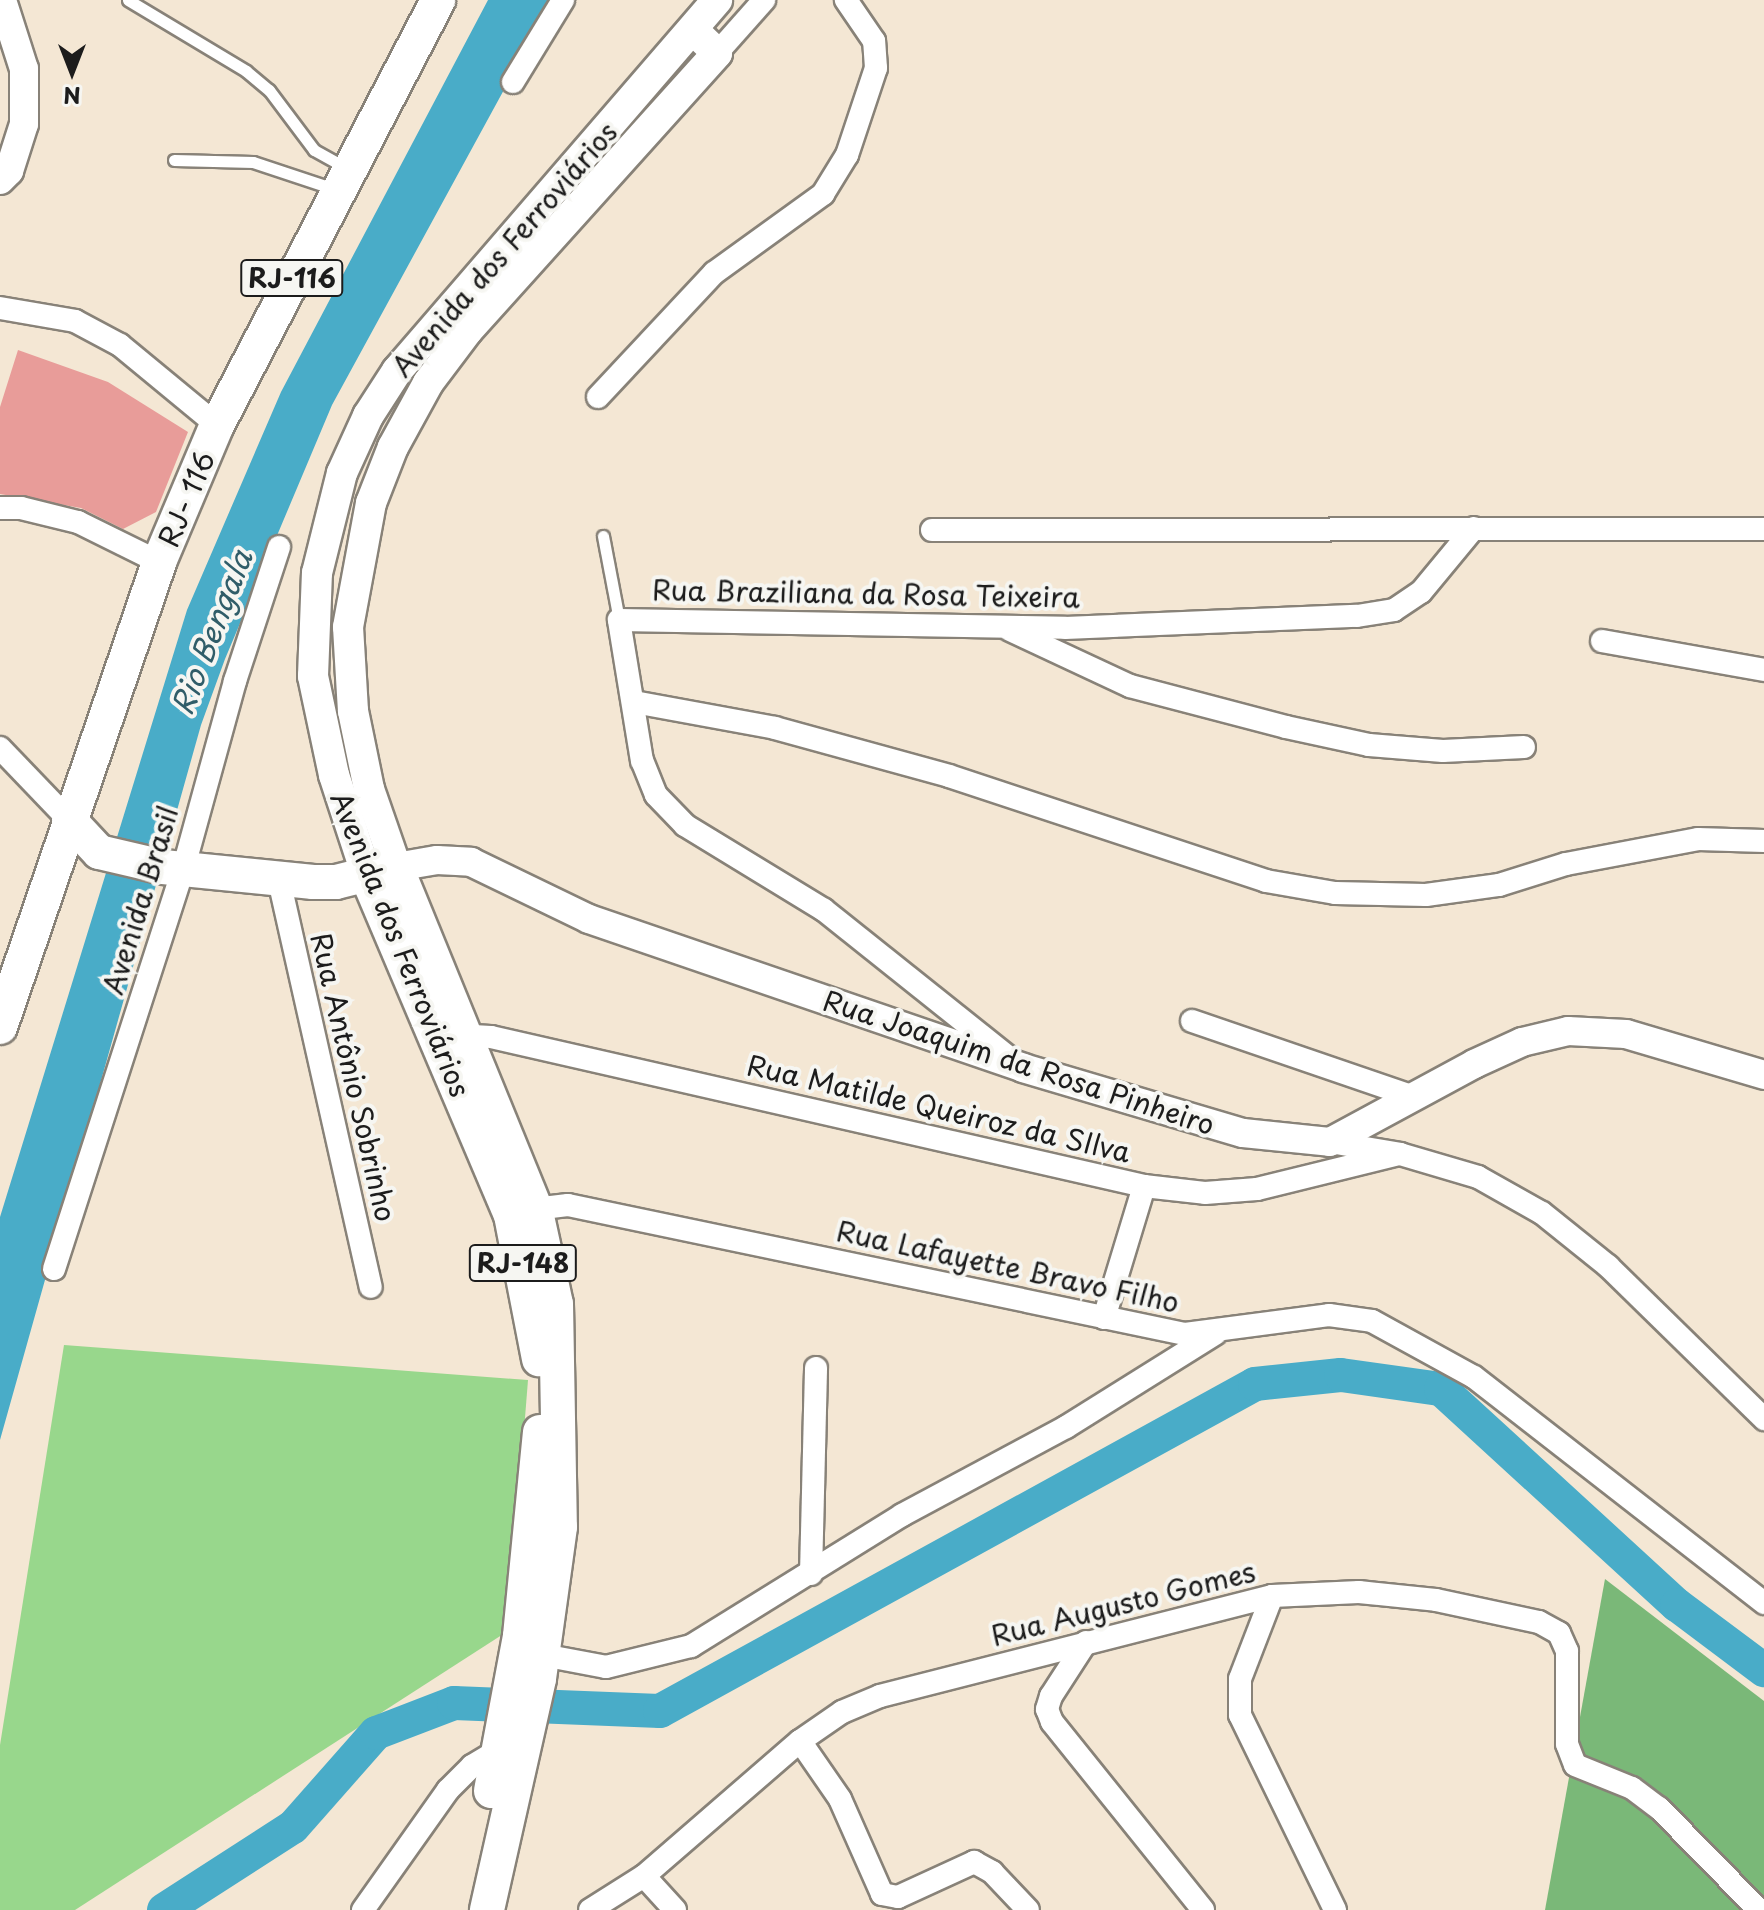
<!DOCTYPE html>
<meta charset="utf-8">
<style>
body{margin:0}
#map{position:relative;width:1764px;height:1910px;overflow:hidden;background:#f4e7d4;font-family:"Playpen Sans",sans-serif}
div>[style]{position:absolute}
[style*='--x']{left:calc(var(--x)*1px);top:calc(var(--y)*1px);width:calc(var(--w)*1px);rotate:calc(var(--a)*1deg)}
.green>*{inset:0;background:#98d78c}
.forest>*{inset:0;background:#7ab878}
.water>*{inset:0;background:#49acc8}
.river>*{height:34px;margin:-17px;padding:0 17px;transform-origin:17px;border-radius:17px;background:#49acc8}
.building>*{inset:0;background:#e89c99}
.roads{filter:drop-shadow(2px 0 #888278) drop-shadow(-2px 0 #888278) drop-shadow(0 2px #888278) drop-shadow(0 -2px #888278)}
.service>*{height:11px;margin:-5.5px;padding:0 5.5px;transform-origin:5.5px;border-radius:5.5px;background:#fff}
.minor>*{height:22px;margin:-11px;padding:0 11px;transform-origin:11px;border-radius:11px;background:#fff}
.tertiary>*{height:28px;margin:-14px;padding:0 14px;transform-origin:14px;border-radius:14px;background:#fff}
.secondary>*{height:30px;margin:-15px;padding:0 15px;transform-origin:15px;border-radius:15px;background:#fff}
.primary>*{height:34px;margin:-17px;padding:0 17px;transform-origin:17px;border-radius:17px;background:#fff}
span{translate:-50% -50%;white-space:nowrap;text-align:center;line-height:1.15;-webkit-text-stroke:8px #f6f6f2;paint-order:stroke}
.shield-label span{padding:2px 6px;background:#f6f6f2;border:2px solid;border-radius:6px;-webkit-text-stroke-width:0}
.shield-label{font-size:26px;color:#1c1c1c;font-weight:700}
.street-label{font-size:28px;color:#1c1c1c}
.water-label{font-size:30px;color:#305d69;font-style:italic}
.north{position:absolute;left:32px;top:32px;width:80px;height:80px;-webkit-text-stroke:6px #f6f6f2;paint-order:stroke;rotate:180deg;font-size:22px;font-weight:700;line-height:32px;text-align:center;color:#1c1c1c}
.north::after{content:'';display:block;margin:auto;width:28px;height:36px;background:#1c1c1c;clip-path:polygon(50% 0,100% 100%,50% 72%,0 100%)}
</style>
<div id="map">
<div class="green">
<i style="clip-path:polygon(64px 1345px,528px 1380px,508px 1631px,75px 1910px,0 1910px,0 1745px)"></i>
</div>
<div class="forest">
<i style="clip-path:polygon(1605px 1579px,1764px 1701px,1764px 1910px,1545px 1910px)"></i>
</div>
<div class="water">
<i style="clip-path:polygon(488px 0,553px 0,332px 405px,225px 659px,201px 725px,0 1440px,0 1217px,187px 610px,281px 392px)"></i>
</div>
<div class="river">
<i style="--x:164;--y:1910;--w:153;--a:-32.8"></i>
<i style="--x:293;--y:1827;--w:125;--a:-48.6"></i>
<i style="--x:376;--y:1733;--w:84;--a:-21"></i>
<i style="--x:454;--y:1703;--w:206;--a:2.2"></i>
<i style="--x:660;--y:1711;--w:679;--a:-28.79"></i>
<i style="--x:1255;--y:1384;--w:86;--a:-6"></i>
<i style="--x:1341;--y:1375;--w:101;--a:8"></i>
<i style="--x:1441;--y:1389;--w:320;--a:42.5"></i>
<i style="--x:1677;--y:1605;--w:109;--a:36.8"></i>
</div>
<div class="building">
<i style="clip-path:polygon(18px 350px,108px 382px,188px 432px,156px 512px,123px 529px,81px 508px,0 494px,0 407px)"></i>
</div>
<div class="roads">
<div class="service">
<i style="--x:128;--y:0;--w:138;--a:31"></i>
<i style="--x:246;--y:71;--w:30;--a:40"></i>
<i style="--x:269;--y:90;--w:75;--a:53.1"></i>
<i style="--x:314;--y:150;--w:35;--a:29"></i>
<i style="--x:174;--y:160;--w:79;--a:1.5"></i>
<i style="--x:253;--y:162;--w:89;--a:18.4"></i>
<i style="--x:603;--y:536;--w:86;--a:79.2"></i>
</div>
<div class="minor">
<i style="--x:717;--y:53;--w:71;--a:-48.4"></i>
<i style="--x:513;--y:82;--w:96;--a:-58.6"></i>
<i style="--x:0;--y:308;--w:76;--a:9.8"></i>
<i style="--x:75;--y:321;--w:51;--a:28.1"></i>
<i style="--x:120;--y:345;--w:126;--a:39.5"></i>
<i style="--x:598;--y:397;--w:170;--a:-46.9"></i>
<i style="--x:714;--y:273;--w:135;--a:-35.9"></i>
<i style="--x:823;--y:194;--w:46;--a:-58.4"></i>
<i style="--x:847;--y:155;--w:92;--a:-71.6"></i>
<i style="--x:876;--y:68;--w:27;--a:-94"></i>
<i style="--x:874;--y:41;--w:50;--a:-124.3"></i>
<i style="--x:0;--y:508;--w:21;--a:0"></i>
<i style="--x:21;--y:508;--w:59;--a:13.8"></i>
<i style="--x:78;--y:522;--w:90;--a:26.3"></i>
<i style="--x:932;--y:530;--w:832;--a:-0.07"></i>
<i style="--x:1010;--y:630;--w:132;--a:25"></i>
<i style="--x:1130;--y:686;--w:161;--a:14.7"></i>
<i style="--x:1286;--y:727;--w:85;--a:12.2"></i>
<i style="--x:1369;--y:745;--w:74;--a:4.6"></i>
<i style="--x:1443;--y:751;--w:81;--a:-2.8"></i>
<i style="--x:1602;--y:641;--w:165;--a:10.1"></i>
<i style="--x:634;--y:702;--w:143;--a:10.4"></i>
<i style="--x:775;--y:728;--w:180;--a:15.4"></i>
<i style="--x:949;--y:776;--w:334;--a:18.3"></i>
<i style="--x:1266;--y:881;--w:70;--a:9.9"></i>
<i style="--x:1335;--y:893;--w:91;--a:1.3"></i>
<i style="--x:1426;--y:895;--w:74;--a:-7.8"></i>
<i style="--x:1499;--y:885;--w:70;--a:-17.4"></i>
<i style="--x:1566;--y:864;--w:134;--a:-10.7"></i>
<i style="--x:1698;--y:839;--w:66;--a:1.7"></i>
<i style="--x:0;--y:748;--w:100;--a:46.2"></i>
<i style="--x:279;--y:880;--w:417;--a:77.3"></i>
<i style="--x:1192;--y:1021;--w:235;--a:18.9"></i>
<i style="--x:455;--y:1035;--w:36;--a:3"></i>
<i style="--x:491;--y:1037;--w:670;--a:12.85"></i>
<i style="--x:1144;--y:1186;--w:61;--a:6.5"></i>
<i style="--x:1205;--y:1193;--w:52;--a:-4.4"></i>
<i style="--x:1257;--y:1189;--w:147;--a:-13.8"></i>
<i style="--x:1012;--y:1060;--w:241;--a:-141.4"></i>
<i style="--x:824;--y:910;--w:163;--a:-148.6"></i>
<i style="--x:685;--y:825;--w:42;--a:-134"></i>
<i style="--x:656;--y:795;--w:37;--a:-112"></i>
<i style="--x:642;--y:761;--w:143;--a:-99.3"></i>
<i style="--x:619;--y:620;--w:446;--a:1"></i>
<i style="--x:1065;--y:628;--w:292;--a:-2.4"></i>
<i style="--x:1357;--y:616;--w:37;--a:-9"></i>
<i style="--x:1394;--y:610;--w:32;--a:-34"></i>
<i style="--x:1421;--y:592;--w:83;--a:-50.4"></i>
<i style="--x:1330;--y:1142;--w:71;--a:9.7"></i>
<i style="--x:1400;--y:1154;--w:81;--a:16.4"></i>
<i style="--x:1478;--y:1177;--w:73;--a:29.4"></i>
<i style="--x:1542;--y:1213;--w:85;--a:38.8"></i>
<i style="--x:1608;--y:1266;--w:219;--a:44.4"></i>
<i style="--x:526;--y:1210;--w:42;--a:-6.8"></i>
<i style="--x:568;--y:1205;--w:630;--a:11.81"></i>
<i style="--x:1185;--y:1334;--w:145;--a:-7.5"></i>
<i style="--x:1329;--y:1315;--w:43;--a:7.9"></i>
<i style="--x:1372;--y:1321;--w:116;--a:28.8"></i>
<i style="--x:1474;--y:1377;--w:368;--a:37.9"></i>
<i style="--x:54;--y:1269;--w:419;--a:-72.1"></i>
<i style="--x:183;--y:870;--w:196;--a:-74.6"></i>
<i style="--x:235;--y:681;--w:141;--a:-71.8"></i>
<i style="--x:1104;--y:1318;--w:138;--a:-73.1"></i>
<i style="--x:811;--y:1574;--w:206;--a:-88.6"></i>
<i style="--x:1272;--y:1596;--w:89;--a:111.1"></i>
<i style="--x:1240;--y:1679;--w:36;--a:90"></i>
<i style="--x:1240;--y:1715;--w:217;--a:64"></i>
<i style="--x:1086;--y:1642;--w:64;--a:122.9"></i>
<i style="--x:1051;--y:1696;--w:14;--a:107"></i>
<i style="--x:1047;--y:1709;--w:14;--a:69"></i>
<i style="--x:1052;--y:1722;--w:241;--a:51.2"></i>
<i style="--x:532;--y:1653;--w:75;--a:10.7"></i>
<i style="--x:606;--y:1667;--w:88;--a:-13.9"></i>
<i style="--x:691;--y:1646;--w:248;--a:-31.8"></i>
<i style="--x:902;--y:1515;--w:186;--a:-28.2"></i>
<i style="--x:1066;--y:1427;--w:176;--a:-32"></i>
<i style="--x:800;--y:1741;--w:70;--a:55.4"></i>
<i style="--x:840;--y:1799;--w:104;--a:66.1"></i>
<i style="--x:882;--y:1894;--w:16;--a:11"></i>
<i style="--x:898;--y:1897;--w:84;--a:-24.7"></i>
<i style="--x:974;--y:1862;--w:21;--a:29"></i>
<i style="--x:992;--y:1872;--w:52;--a:46.5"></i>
<i style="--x:644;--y:1876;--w:46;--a:47.6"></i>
<i style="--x:363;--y:1910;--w:147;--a:-54.7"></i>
<i style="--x:448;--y:1790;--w:34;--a:-45"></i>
<i style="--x:472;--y:1766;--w:37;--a:-31"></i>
<i style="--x:590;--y:1910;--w:64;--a:-32.2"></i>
<i style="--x:644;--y:1876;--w:206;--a:-40.9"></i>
<i style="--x:800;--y:1741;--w:51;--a:-34.6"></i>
<i style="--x:842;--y:1712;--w:41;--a:-22.8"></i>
<i style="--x:880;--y:1696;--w:405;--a:-14.3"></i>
<i style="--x:1272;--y:1596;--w:87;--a:-2.6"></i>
<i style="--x:1359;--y:1592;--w:77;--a:5.9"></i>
<i style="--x:1436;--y:1600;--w:105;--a:12.1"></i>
<i style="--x:1539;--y:1622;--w:23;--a:29"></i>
<i style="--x:1559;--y:1633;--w:20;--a:66"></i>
<i style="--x:1567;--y:1651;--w:93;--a:90"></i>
<i style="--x:1567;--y:1744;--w:22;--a:69"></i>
<i style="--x:1575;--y:1765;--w:61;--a:22"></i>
<i style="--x:1632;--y:1788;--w:34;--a:37"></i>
<i style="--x:1659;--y:1808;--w:143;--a:45.6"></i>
</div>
<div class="tertiary">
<i style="--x:0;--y:180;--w:13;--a:-45"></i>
<i style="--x:9;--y:171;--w:49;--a:-72.3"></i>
<i style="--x:24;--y:124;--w:55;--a:-90"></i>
<i style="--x:24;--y:69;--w:72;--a:-107.7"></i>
<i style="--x:396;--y:867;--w:42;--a:-9.7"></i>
<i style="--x:437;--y:860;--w:34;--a:3"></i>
<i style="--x:471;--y:862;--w:131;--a:25.8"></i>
<i style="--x:589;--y:919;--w:459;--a:18.9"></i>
<i style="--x:1023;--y:1068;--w:229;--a:16.5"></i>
<i style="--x:1243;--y:1133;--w:87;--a:5.9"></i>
<i style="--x:1330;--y:1142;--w:164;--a:-28.4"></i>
<i style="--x:1474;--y:1064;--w:53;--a:-24.6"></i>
<i style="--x:1522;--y:1042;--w:47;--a:-13.4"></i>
<i style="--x:1568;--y:1031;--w:58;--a:3"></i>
<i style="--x:1626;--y:1034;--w:144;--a:16.5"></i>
</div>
<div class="secondary">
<i style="--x:396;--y:867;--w:83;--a:-109.1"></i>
<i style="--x:369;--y:789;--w:80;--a:-101.6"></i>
<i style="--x:353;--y:711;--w:84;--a:-93.4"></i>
<i style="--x:348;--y:627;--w:126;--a:-79.5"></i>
<i style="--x:371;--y:503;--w:60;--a:-68.6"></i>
<i style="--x:393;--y:447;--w:73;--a:-61.3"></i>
<i style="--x:428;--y:383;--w:66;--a:-53"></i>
<i style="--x:468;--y:330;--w:372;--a:-48"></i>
<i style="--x:717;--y:53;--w:32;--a:-136"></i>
<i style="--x:367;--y:876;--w:106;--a:-108.1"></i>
<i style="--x:334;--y:775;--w:101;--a:-102"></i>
<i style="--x:313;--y:676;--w:103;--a:-87.8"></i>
<i style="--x:317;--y:573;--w:103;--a:-76"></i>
<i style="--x:342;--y:473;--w:63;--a:-65.5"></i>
<i style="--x:368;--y:416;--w:54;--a:-57.2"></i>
<i style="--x:397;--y:371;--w:490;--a:-49.2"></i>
</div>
<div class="primary">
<i style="--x:69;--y:820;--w:44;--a:46.8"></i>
<i style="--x:99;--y:852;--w:66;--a:13.2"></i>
<i style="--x:163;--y:867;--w:151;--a:5.7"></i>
<i style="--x:313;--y:882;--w:23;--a:0"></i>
<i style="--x:336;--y:882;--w:62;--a:-14"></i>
<i style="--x:396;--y:867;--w:367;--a:67.8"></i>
<i style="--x:535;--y:1207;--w:99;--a:77.8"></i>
<i style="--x:556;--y:1304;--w:223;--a:89"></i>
<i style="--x:560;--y:1527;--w:153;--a:97.9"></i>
<i style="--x:539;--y:1679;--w:237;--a:102.7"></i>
<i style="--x:367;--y:876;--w:368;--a:67"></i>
<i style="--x:511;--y:1215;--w:147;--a:79"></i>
<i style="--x:0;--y:1027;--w:491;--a:-71.1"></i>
<i style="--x:159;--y:562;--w:149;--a:-67.1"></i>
<i style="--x:217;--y:425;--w:479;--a:-62.5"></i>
<i style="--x:491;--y:1791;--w:158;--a:-79.4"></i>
<i style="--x:520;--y:1636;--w:205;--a:-84.4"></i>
</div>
</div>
<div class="shield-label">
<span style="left:292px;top:278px">RJ-116</span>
<span style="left:523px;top:1263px">RJ-148</span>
</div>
<div class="street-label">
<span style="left:504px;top:249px;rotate:-49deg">Avenida dos Ferroviários</span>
<span style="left:186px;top:499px;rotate:-67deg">RJ- 116</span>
<span style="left:866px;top:593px;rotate:1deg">Rua Braziliana da Rosa Teixeira</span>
<span style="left:140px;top:900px;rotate:-73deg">Avenida Brasil</span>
<span style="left:401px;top:944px;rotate:68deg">Avenida dos Ferroviários</span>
<span style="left:1019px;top:1062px;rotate:18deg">Rua Joaquim da Rosa Pinheiro</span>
<span style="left:354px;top:1077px;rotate:77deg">Rua Antônio Sobrinho</span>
<span style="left:939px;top:1108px;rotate:13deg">Rua Matilde Queiroz da SIlva</span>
<span style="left:1008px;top:1266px;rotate:12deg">Rua Lafayette Bravo Filho</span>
<span style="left:1123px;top:1603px;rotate:-14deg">Rua Augusto Gomes</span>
</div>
<div class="water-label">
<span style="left:211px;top:632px;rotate:-69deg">Rio Bengala</span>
</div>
<div class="north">N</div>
</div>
